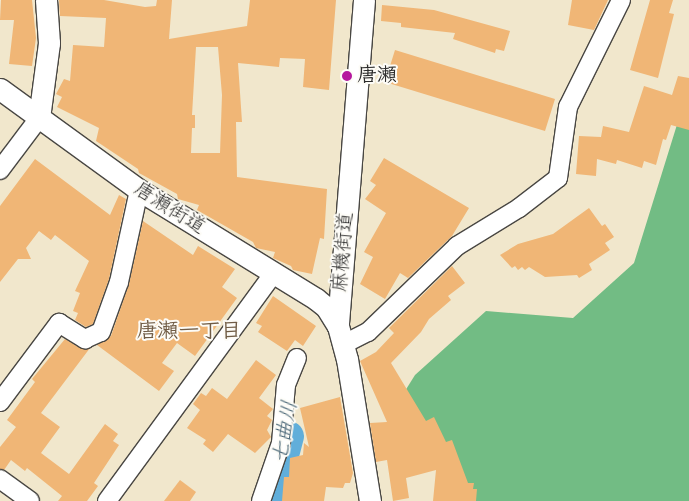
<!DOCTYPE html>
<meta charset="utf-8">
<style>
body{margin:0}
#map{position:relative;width:689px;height:501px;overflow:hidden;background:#f1e7cc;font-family:"Indie Flower","Klee One",sans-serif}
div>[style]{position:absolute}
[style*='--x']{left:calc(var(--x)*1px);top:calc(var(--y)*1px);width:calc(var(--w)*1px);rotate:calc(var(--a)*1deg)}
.forest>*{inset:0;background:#72bc84}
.river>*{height:30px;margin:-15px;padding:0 15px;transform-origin:15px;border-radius:15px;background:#61aeda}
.building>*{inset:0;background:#f0b676}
.roads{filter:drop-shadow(1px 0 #494743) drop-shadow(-1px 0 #494743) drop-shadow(0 1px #494743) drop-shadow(0 -1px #494743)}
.minor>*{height:18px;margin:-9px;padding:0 9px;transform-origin:9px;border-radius:9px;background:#fff}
.tertiary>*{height:21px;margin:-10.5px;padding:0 10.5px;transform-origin:10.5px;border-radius:10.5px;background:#fff}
.dots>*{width:14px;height:14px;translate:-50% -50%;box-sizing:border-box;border:2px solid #fdfcf7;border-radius:50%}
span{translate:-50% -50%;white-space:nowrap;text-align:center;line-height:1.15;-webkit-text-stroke:4px #fdfcf7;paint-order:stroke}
.poi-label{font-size:20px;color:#2b2b2b;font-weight:700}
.left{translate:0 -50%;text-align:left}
.street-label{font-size:20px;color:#2b2b2b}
.neighbourhood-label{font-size:21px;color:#705c45;font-weight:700}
.water-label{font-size:21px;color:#415f71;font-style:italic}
</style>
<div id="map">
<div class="forest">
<i style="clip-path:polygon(689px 86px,689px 501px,467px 501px,400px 399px,415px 375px,486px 311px,573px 318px,634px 263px)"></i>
</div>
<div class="river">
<i style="--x:272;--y:501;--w:67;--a:-75.3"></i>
</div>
<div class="building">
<i style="clip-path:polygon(1px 0,32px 0,36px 38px,32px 66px,9px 64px,14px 20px,0 20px)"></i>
<i style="clip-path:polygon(evenodd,59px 0,104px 0,145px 7px,156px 6px,157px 0,172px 0,169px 39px,247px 26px,250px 0,336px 0,329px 90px,303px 87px,305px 59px,280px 58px,279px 67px,238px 63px,242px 122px,236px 122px,237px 177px,327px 189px,324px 239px,320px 238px,312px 274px,293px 270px,291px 266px,273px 258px,275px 252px,256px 248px,253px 242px,197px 210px,199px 205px,178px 199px,177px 194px,139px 173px,138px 169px,96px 141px,99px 128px,57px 107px,62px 97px,56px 94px,64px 79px,70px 81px,73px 45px,104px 47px,106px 18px,60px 16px,59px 0,196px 47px,218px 47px,222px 95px,220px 153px,191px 153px,192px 128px,195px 128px,195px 115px,192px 115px,196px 47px)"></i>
<i style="clip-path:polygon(572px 0,608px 0,594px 30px,568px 25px)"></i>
<i style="clip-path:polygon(650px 0,673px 0,669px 13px,674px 14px,658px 78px,630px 70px)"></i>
<i style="clip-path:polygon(382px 5px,434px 10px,510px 31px,504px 51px,496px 49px,495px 53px,453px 39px,455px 33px,401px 27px,401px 23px,381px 21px)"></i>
<i style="clip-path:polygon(395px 50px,555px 99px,545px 131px,385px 82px)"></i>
<i style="clip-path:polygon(678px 76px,689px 78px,689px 130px,671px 125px,666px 140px,663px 139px,656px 165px,644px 161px,642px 168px,617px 160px,616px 164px,597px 159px,596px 176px,576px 174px,579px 136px,601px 137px,603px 126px,629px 132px,644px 86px,672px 95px)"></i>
<i style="clip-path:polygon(384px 158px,469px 208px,452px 236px,408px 278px,400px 273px,385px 299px,360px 284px,373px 257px,364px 252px,386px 213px,365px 199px,376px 185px,370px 181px)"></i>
<i style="clip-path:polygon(35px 159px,110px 215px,119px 195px,126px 199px,109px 279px,93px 324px,86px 327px,75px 320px,78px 313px,73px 311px,80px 293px,75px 291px,89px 261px,55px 235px,51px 240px,39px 231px,26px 248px,31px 259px,18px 259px,0 282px,0 206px)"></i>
<i style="clip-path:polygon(589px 208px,602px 226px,605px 224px,614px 237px,605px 243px,610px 250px,589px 264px,592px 270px,579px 278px,577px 275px,545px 277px,529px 267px,525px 270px,522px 267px,518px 270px,515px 266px,512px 268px,500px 255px,518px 244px,553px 234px)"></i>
<i style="clip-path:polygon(143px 221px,193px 255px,198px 246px,235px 269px,222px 287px,237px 298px,195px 356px,177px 343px,162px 363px,174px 371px,159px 391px,97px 345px,111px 336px,129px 284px)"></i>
<i style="clip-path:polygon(452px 266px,465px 283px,448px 296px,451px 300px,429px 319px,421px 332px,391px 363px,426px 421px,434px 417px,446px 442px,452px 440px,468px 483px,474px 483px,473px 489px,477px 489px,476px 501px,433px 501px,436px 470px,406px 478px,409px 498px,393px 501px,387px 460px,376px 462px,370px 423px,387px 422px,360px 361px,376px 352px,394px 333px,389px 328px)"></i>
<i style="clip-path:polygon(273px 296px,316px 326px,303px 346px,295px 340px,287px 351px,258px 332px,262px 326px,256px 323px)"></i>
<i style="clip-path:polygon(65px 339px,80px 348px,90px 348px,41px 413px,60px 427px,41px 453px,69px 474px,105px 424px,118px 434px,113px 441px,119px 445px,94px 483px,98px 486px,87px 501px,58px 501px,62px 496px,27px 468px,25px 471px,11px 460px,4px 470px,0 469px,0 447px,16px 427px,7px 420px,35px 382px,32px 379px)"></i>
<i style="clip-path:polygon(256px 360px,276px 375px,259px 398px,273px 409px,267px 416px,272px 420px,267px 430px,271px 437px,255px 453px,228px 434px,213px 452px,203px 444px,206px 440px,187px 428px,200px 410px,193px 404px,201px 393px,206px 396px,212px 388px,227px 399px)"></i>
<i style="clip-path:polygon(340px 397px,353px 473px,350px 483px,345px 483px,343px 488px,326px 487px,324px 501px,282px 501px,284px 477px,289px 477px,290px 458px,303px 455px,304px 443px,309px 447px,300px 408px)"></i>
<i style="clip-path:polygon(180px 480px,196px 492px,190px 501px,164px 501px)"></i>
</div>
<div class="roads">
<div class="minor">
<i style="--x:0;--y:170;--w:65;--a:-53.1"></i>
<i style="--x:344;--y:344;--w:27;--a:-27"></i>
<i style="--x:368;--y:332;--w:124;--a:-44"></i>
<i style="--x:457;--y:246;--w:73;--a:-31.5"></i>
<i style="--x:519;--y:208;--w:49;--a:-37.6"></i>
<i style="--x:558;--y:178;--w:72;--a:-82"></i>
<i style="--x:568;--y:107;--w:119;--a:-63.6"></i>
<i style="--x:0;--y:402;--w:99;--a:-53.2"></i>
<i style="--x:59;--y:323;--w:31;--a:32"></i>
<i style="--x:85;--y:339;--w:17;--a:-24"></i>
<i style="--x:101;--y:332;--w:53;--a:-70.2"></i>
<i style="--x:119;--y:282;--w:94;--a:-77.7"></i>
<i style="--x:0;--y:479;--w:37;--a:36"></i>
<i style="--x:107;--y:501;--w:281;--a:-53.8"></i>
<i style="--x:261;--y:501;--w:61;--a:-71"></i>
<i style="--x:281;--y:443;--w:58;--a:-85.1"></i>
<i style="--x:286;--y:385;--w:29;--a:-68"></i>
</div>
<div class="tertiary">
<i style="--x:364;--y:0;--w:327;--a:94.6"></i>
<i style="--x:338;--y:326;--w:34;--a:75"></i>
<i style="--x:347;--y:359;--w:144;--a:80.8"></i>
<i style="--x:0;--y:89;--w:172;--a:36"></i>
<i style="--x:139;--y:190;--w:208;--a:31.6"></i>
<i style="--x:316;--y:299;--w:13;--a:39"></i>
<i style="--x:326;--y:307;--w:22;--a:58"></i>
<i style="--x:39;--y:118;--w:76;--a:-82.4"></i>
<i style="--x:49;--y:43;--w:43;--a:-94"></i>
</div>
</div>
<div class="dots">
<i style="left:347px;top:76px;background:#b5179e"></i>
</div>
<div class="poi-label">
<span class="left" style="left:357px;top:76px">唐瀬</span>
</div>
<div class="street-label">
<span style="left:169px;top:209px;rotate:32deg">唐瀬街道</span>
<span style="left:344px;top:252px;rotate:-85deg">麻機街道</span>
</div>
<div class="neighbourhood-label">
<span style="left:189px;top:332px">唐瀬一丁目</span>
</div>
<div class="water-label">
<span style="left:286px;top:432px;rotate:-80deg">七曲川</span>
</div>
</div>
